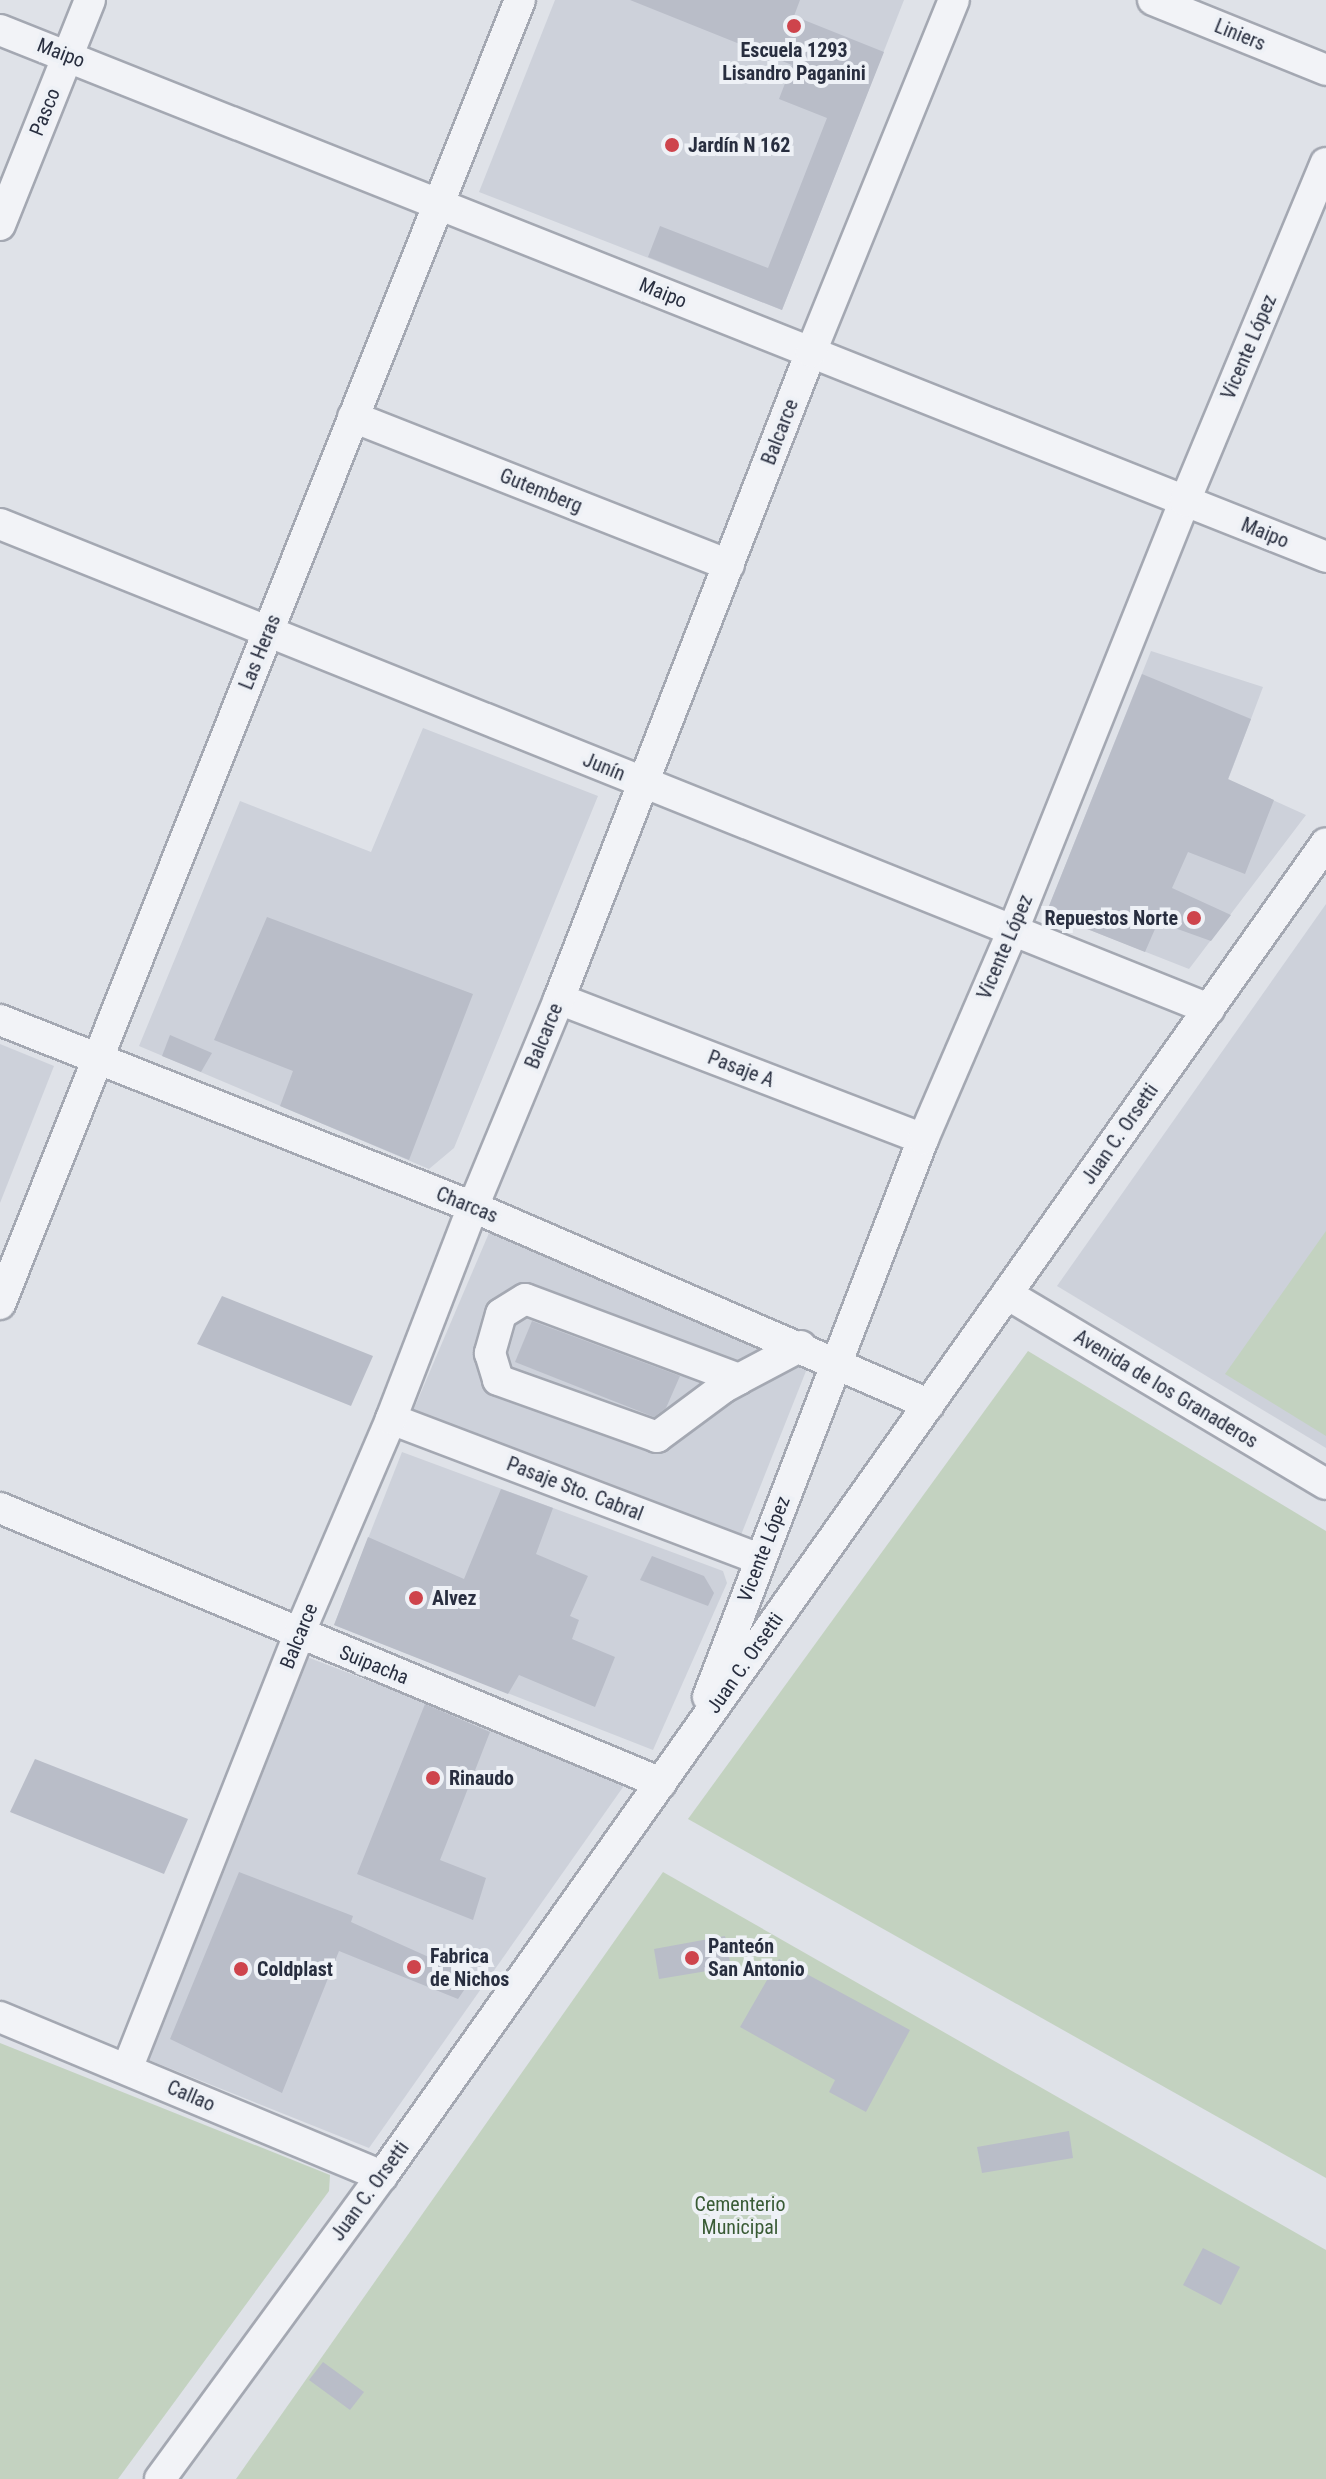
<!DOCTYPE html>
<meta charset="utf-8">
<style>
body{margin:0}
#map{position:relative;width:1326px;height:2479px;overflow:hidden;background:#dfe2e8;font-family:"Roboto Condensed",sans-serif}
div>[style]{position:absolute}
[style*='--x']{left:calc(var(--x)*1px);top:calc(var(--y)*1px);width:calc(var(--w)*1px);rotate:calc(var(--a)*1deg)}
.built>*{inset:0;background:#cdd1da}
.green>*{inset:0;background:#c3d2c0}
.building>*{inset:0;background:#b9bdc8}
.roads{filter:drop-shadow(2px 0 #a4a8b2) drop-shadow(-2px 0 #a4a8b2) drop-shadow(0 2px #a4a8b2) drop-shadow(0 -2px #a4a8b2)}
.minor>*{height:30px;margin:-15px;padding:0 15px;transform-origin:15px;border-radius:15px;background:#f2f3f7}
.dots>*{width:22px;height:22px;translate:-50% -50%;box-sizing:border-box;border:4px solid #eef1f6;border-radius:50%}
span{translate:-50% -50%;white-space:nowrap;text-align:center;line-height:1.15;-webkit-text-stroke:8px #eef1f6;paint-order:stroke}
.street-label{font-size:20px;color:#282e3f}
.poi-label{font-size:20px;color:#282e3f;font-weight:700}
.left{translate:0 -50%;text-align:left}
.right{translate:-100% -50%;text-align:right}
.park-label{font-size:20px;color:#395b35}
</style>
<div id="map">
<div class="built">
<i style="clip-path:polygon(555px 0,904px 0,782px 310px,479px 192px)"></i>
<i style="clip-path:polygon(1151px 651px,1263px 687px,1228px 780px,1306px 815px,1189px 969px,1057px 917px,1049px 906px)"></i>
<i style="clip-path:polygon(423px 728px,598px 796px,454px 1148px,429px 1169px,139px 1046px,240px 801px,371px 852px)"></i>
<i style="clip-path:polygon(1326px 904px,1326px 1448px,1057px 1286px)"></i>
<i style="clip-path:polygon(0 1044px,54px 1066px,0 1203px)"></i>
<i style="clip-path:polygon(489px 1233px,810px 1361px,741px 1535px,413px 1411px)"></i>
<i style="clip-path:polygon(402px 1452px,723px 1571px,727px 1583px,653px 1750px,334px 1625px)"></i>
<i style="clip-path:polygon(307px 1657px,628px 1780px,369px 2148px,144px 2058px)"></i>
</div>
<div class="green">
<i style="clip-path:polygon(1326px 1231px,1326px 1436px,1225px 1374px)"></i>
<i style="clip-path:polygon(1028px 1351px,1326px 1531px,1326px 2178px,688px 1819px)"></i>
<i style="clip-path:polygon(663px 1872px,1326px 2250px,1326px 2479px,236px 2479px)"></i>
<i style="clip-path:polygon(0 2043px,330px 2175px,329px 2191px,118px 2479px,0 2479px)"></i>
</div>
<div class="building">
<i style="clip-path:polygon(630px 0,800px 0,794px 16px,884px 52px,782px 310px,648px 257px,660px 226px,768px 268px,827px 118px,779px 99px,792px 65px)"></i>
<i style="clip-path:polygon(1142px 674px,1251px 719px,1228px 779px,1274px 800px,1245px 874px,1188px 852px,1172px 888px,1231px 915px,1211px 941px,1158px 922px,1145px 952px,1057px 917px,1049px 906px)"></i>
<i style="clip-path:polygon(267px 917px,473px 994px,409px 1160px,280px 1106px,293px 1071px,214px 1040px)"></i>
<i style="clip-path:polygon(170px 1035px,212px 1053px,201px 1072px,162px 1056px)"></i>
<i style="clip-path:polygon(222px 1296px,373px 1356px,351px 1406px,197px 1344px)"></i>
<i style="clip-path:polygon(532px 1321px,680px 1376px,666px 1408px,654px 1417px,515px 1362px)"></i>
<i style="clip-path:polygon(501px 1489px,553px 1508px,536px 1554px,588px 1576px,570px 1616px,579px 1620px,572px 1639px,615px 1657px,595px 1707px,519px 1675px,508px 1694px,334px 1625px,368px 1537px,464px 1579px)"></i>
<i style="clip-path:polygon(652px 1556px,704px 1576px,714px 1593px,708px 1606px,640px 1580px)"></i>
<i style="clip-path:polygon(425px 1704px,490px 1732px,440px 1860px,486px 1878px,473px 1920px,357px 1874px)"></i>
<i style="clip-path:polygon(35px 1759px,188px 1819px,164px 1874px,10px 1812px)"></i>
<i style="clip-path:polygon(239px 1872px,353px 1916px,351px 1922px,473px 1977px,458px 1999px,339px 1951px,282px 2093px,170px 2039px)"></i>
<i style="clip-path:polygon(725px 1936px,731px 1967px,659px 1979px,654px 1949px)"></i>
<i style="clip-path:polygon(779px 1959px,910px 2030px,866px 2112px,829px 2092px,835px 2080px,740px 2027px)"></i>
<i style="clip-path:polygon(1069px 2131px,1073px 2158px,982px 2173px,977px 2147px)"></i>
<i style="clip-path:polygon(1203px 2248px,1240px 2267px,1221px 2305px,1183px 2285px)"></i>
<i style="clip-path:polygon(323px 2362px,364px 2392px,350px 2410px,309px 2380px)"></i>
</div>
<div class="roads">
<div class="minor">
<i style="--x:1153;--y:0;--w:187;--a:22"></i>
<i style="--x:0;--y:30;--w:1427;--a:21.67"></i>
<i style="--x:0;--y:225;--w:242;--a:-68.2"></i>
<i style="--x:353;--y:417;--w:404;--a:21.5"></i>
<i style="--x:0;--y:524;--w:1303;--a:21.86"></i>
<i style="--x:559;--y:999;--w:390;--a:21"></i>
<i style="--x:0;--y:1020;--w:509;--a:21.57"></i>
<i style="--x:473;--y:1207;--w:497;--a:23.4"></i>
<i style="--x:1007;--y:1294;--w:371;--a:30.8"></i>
<i style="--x:0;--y:1304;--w:1404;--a:-68.26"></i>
<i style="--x:739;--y:1379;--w:228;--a:-159.5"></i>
<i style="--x:525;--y:1299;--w:28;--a:148"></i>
<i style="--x:501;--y:1314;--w:41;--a:105.8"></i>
<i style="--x:490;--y:1353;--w:28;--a:73"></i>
<i style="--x:498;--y:1380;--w:169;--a:19.7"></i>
<i style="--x:657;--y:1437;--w:82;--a:-36.6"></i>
<i style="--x:723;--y:1388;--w:18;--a:-29"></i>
<i style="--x:739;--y:1379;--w:70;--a:-28"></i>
<i style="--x:391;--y:1419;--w:394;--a:20.8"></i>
<i style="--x:0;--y:1508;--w:716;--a:22.59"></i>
<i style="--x:708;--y:1697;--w:598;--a:-68.93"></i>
<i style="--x:923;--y:1139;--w:228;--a:-66.7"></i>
<i style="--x:1013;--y:930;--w:462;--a:-68.2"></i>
<i style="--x:1185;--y:501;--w:366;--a:-67.4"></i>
<i style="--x:0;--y:2017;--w:414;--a:22.6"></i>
<i style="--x:127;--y:2069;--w:468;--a:-68.4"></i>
<i style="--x:299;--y:1634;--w:234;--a:-66.8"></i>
<i style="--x:391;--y:1419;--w:227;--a:-68.9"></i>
<i style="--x:473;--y:1207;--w:225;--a:-67.5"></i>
<i style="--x:559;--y:999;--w:694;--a:-68.72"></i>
<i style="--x:811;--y:352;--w:380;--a:-67.9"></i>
<i style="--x:160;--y:2479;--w:376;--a:-53.8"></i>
<i style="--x:382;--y:2176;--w:1633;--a:-54.69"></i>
</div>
</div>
<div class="dots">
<i style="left:794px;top:26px;background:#ce444c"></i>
<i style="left:672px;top:145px;background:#ce444c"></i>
<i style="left:1194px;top:918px;background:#ce444c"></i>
<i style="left:416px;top:1598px;background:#ce444c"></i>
<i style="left:433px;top:1778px;background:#ce444c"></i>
<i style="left:692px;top:1958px;background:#ce444c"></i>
<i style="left:414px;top:1967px;background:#ce444c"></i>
<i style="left:241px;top:1969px;background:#ce444c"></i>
</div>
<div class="street-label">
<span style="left:1240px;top:35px;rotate:22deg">Liniers</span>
<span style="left:61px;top:53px;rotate:21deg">Maipo</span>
<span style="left:45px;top:112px;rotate:-68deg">Pasco</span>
<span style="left:663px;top:293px;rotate:22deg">Maipo</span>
<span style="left:1249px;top:347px;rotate:-67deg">Vicente López</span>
<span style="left:780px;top:432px;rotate:-69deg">Balcarce</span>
<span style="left:541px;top:491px;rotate:22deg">Gutemberg</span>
<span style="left:1265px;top:533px;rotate:22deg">Maipo</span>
<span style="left:260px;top:652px;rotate:-68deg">Las Heras</span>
<span style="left:604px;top:767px;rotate:22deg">Junín</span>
<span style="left:1005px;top:947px;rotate:-67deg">Vicente López</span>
<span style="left:544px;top:1036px;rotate:-68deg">Balcarce</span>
<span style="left:741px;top:1069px;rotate:21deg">Pasaje A</span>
<span style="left:1120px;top:1134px;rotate:-55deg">Juan C. Orsetti</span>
<span style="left:467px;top:1205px;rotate:22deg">Charcas</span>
<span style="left:1166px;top:1389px;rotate:31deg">Avenida de los Granaderos</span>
<span style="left:575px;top:1489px;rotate:21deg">Pasaje Sto. Cabral</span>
<span style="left:764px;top:1549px;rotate:-69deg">Vicente López</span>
<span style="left:299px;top:1636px;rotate:-68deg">Balcarce</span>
<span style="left:745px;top:1663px;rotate:-55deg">Juan C. Orsetti</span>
<span style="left:374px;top:1665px;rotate:22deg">Suipacha</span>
<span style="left:191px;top:2096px;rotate:23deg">Callao</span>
<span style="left:370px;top:2191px;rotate:-54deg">Juan C. Orsetti</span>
</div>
<div class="poi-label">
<span style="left:794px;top:62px">Escuela 1293<br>Lisandro Paganini</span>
<span class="left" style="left:688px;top:145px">Jardín N 162</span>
<span class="right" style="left:1178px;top:918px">Repuestos Norte</span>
<span class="left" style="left:432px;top:1598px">Alvez</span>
<span class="left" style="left:449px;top:1778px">Rinaudo</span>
<span class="left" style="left:708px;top:1958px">Panteón<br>San Antonio</span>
<span class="left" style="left:430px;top:1968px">Fabrica<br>de Nichos</span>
<span class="left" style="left:257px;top:1969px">Coldplast</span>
</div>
<div class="park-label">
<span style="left:740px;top:2216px">Cementerio<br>Municipal</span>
</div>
</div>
